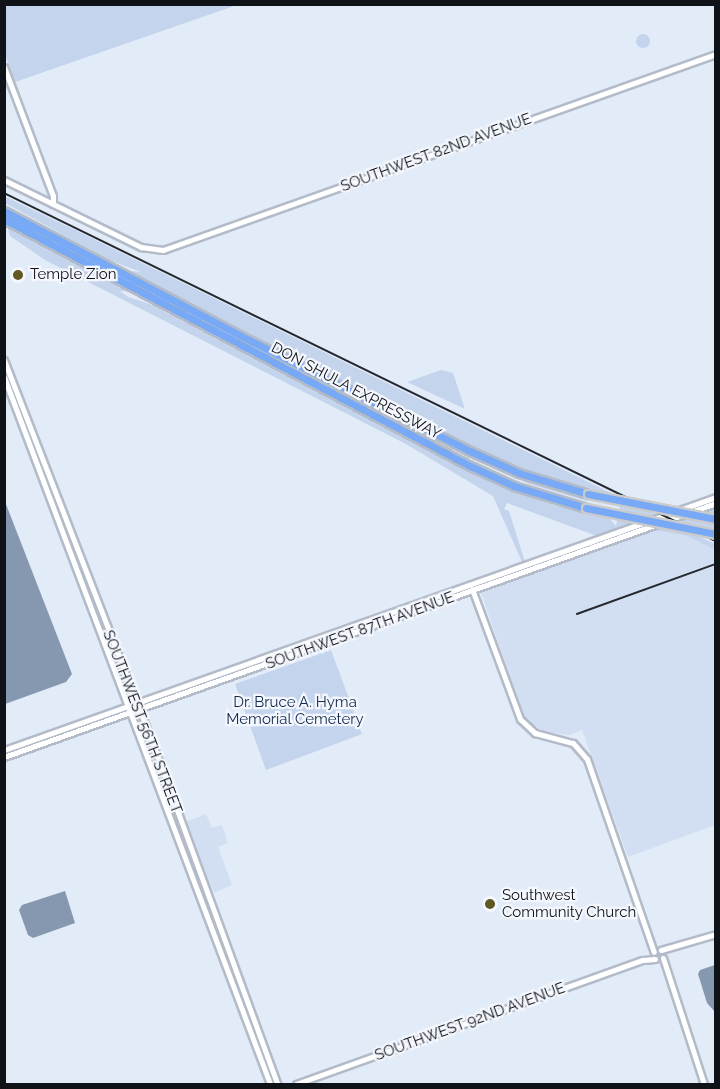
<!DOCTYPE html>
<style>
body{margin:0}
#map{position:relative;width:720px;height:1089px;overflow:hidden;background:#e2ebf8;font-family:Raleway,sans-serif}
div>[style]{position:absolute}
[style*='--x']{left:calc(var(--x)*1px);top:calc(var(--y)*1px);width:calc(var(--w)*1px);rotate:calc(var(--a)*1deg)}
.built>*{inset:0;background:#d2dff3}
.green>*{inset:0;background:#c4d4ed}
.round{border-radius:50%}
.water>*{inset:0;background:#8697b0}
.roads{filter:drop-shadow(2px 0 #b3bbc8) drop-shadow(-2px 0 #b3bbc8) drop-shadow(0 2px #b3bbc8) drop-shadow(0 -2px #b3bbc8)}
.secondary>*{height:5px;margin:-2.5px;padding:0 2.5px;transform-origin:2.5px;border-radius:2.5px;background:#fff}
.highway>*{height:7px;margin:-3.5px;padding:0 3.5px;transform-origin:3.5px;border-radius:3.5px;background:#77a9f7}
.rail>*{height:1.5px;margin:-0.75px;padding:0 0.75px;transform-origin:0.75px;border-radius:0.75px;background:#25292f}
.bridges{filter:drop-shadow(2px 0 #cacbcc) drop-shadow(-2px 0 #cacbcc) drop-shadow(0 2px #cacbcc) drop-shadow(0 -2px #cacbcc)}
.highway-bridge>*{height:7px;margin:-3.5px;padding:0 3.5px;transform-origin:3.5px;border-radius:3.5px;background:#77a9f7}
.dots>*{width:16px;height:16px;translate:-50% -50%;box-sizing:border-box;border:3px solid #f4f7fd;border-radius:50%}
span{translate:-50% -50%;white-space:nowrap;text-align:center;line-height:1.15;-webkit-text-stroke:4.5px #f4f7fd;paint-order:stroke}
.street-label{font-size:15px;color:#0f1217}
.poi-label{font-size:15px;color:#0f1217}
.left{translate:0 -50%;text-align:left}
.park-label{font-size:15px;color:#122a4d}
.frame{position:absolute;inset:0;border:6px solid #0f1217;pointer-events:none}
</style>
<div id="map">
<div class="built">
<i style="clip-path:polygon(653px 530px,687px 536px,715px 550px,715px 825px,628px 857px,582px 730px,569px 735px,545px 732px,525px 719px,481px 593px)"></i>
<i style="clip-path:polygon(206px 814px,212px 828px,222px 825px,228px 843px,218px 847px,232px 885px,214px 893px,185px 822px)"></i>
</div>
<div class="green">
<i style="clip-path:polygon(5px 4px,237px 4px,237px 5px,15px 82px,5px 55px)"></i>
<i class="round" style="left:636px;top:34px;width:14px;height:14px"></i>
<i style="clip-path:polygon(4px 196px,75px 230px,656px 515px,597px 536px,507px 503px,504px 509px,509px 511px,525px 562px,522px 562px,493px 496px,404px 443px,45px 260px,10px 236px,7px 225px,126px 291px,120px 291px,128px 297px,150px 304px,488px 481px,553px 505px,608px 517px,616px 526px,620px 505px,592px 489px,539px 476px,476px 450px,143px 279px,130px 271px,141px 272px,109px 260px,5px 203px)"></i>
<i style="clip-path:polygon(441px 370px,453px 373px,465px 409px,407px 382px)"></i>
<i style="clip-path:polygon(332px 388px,333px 387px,417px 431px,407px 428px)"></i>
<i style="clip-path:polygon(444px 446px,515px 477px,587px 498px,587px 501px,529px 484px)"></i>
<i style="clip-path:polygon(715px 507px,715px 539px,680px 520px)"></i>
<i style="clip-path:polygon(671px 523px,715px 544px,715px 550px,687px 536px,653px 530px)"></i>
<i style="clip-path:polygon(331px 650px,362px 734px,266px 770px,235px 684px)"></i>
</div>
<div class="water">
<i style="clip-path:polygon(4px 499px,72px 674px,66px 682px,5px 704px)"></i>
<i style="clip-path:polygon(65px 891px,75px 923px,33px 938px,28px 935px,19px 910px,22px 905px)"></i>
<i style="clip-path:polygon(715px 965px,716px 965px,715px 1012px,707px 1003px,698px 974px,700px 970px)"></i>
</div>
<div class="roads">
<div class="secondary">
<i style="--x:4;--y:67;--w:138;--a:69.2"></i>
<i style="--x:53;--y:196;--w:8;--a:90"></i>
<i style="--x:4;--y:180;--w:153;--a:26.1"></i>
<i style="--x:141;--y:247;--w:22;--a:8"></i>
<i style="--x:163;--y:250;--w:587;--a:-19.52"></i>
<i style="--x:4;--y:360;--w:415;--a:68.8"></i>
<i style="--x:154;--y:747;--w:359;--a:69.9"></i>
<i style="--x:4;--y:377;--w:755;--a:69.38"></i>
<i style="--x:472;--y:589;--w:139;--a:69.7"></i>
<i style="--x:520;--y:719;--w:21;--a:43"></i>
<i style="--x:535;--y:733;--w:39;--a:15"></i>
<i style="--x:573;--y:743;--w:21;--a:49"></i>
<i style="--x:587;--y:759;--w:204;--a:70.9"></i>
<i style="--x:4;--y:750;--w:756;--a:-19.56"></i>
<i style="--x:4;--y:757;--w:756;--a:-19.63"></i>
<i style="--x:661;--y:950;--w:57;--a:-16.2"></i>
<i style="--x:663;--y:958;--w:133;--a:72"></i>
<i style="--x:296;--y:1084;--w:368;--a:-19.7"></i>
<i style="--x:643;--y:960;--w:12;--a:-5"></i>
</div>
<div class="highway">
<i style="--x:4;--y:211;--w:266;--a:27.8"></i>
<i style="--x:239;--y:335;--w:258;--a:26.7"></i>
<i style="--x:470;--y:451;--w:54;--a:24.2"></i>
<i style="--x:519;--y:473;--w:72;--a:16.9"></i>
<i style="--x:4;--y:219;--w:525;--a:27.93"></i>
<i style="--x:468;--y:465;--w:51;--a:24.5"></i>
<i style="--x:514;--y:486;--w:75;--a:17"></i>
</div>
</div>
<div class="rail">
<i style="--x:4;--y:193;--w:792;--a:26.05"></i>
<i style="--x:577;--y:614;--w:148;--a:-19.8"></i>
</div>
<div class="bridges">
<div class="highway-bridge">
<i style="--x:588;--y:494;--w:130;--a:11.1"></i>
<i style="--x:586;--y:508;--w:133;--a:11.3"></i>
</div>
</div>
<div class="dots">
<i style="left:18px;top:275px;background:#615723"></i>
<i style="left:490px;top:904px;background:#615723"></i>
</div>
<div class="street-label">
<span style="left:436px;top:153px;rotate:-20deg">SOUTHWEST 82ND AVENUE</span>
<span style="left:356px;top:391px;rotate:28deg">DON SHULA EXPRESSWAY</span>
<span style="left:360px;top:631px;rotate:-20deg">SOUTHWEST 87TH AVENUE</span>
<span style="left:142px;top:722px;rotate:69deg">SOUTHWEST 56TH STREET</span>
<span style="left:470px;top:1022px;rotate:-20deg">SOUTHWEST 92ND AVENUE</span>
</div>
<div class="poi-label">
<span class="left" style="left:30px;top:275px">Temple Zion</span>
<span class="left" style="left:502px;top:904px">Southwest<br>Community Church</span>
</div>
<div class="park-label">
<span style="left:295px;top:711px">Dr. Bruce A. Hyma<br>Memorial Cemetery</span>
</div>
<div class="frame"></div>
</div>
